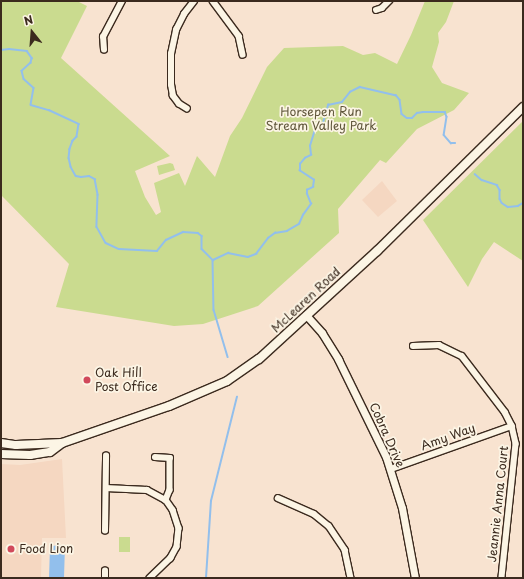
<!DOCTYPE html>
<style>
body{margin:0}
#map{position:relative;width:524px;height:579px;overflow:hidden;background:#f8e3d0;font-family:"Playpen Sans",sans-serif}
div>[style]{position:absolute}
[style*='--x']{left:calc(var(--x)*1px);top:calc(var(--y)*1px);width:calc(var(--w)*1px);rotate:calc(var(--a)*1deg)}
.built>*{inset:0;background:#f5d7c1}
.green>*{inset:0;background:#cadb8f}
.water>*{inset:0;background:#92bfec}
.stream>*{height:1.5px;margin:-0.75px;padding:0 0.75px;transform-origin:0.75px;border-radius:0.75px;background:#92bfec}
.roads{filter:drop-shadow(1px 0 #3b2a1e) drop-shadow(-1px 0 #3b2a1e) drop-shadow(0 1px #3b2a1e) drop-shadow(0 -1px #3b2a1e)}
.minor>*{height:5.5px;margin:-2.75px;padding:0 2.75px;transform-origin:2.75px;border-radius:2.75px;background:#fcf5e5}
.tertiary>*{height:7px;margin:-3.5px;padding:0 3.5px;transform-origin:3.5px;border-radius:3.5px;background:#fcf5e5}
.secondary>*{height:8px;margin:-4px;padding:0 4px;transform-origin:4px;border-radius:4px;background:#fcf5e5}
.dots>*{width:11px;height:11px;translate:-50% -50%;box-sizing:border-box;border:2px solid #fcf5e5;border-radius:50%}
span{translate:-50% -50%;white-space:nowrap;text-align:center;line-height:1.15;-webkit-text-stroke:3.5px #fcf5e5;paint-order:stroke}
.park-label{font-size:12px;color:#5f563a}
.street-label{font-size:12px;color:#3b2a1e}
.poi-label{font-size:12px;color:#3b2a1e}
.left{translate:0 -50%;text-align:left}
.frame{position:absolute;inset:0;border:2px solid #3b2a1e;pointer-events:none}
.north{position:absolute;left:12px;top:12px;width:40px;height:40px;-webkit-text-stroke:3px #fcf5e5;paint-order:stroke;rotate:343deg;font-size:11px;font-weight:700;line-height:16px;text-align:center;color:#3b2a1e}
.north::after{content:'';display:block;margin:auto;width:14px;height:18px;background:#3b2a1e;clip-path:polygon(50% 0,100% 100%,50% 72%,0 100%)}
</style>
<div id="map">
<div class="built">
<i style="clip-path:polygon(382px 181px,397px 201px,378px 217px,362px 200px)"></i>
<i style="clip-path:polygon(62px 459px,66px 538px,42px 538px,41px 578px,1px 578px,1px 464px,20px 465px)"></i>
</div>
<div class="green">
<i style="clip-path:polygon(1px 1px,77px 1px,87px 6px,61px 58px,170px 156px,135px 171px,145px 197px,156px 215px,161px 212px,154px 183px,179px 173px,185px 186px,197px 156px,215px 177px,230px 136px,242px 118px,267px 67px,284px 48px,343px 46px,363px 55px,375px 53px,397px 64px,411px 35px,425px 1px,454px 1px,446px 22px,438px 33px,439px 42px,432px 67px,442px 83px,469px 93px,454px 110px,417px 129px,386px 163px,380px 160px,338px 209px,339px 233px,258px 306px,203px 324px,174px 326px,56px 307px,69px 264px,1px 195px)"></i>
<i style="clip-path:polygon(523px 121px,523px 261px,494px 242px,482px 259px,468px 287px,423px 220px)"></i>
<i style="clip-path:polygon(170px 163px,173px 164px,175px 170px,159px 175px,157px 166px)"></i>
<i style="clip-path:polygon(119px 537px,130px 537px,130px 552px,119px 552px)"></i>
</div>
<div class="water">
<i style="clip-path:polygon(65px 545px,64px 578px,49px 578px,50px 546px)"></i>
</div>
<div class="stream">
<i style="--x:1;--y:50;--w:8;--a:-7"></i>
<i style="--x:9;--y:49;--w:18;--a:6"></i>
<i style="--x:27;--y:51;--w:9;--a:54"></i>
<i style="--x:32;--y:58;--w:5;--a:101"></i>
<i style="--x:31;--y:63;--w:12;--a:138"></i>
<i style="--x:22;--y:71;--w:8;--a:76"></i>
<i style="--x:24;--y:79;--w:13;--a:42"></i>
<i style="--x:34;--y:88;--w:17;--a:100"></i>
<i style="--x:31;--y:105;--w:19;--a:16"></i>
<i style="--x:49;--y:110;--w:33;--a:25"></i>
<i style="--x:79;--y:124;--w:13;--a:99"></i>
<i style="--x:77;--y:137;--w:6;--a:135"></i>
<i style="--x:73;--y:141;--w:9;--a:111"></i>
<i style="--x:70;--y:149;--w:9;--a:96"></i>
<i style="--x:69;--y:158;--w:9;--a:77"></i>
<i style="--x:71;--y:167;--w:10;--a:61"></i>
<i style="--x:76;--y:176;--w:5;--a:11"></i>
<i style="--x:81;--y:177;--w:8;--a:-7"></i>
<i style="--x:89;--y:176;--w:7;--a:27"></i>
<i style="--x:95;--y:179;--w:16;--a:79"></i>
<i style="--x:98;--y:195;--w:32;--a:92"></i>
<i style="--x:97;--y:227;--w:18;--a:61"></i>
<i style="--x:106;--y:243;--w:14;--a:25"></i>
<i style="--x:119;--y:249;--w:38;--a:3"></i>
<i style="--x:157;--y:251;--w:14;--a:-51"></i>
<i style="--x:166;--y:240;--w:19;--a:-25"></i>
<i style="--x:183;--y:232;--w:15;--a:4"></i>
<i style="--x:198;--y:233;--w:5;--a:37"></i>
<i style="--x:202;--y:236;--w:13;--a:90"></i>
<i style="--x:202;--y:249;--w:16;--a:45"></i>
<i style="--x:213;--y:260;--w:17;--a:-25"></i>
<i style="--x:228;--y:253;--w:20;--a:11"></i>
<i style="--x:248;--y:257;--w:9;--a:-21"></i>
<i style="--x:256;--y:254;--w:20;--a:-53"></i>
<i style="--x:268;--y:238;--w:9;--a:-36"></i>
<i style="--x:275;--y:233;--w:12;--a:-9"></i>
<i style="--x:287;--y:231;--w:14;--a:-30"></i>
<i style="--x:299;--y:224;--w:10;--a:-66"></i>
<i style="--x:303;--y:215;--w:14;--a:-54"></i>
<i style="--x:311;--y:204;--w:11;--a:-112"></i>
<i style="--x:307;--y:194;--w:4;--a:-90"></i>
<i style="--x:307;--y:190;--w:7;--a:-27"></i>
<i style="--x:313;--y:187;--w:7;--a:-82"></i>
<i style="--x:314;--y:180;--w:17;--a:-147"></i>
<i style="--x:300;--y:171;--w:7;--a:-90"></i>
<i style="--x:300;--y:164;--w:8;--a:-50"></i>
<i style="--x:305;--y:158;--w:7;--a:-27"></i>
<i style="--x:311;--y:155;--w:9;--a:-96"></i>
<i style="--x:310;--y:146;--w:17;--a:-73"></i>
<i style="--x:315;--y:130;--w:11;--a:-41"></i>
<i style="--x:323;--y:123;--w:19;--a:-74"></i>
<i style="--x:328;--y:105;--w:14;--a:-12"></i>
<i style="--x:342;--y:102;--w:13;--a:-51"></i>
<i style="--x:350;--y:92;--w:11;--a:-27"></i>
<i style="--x:360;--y:87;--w:37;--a:13"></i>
<i style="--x:396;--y:95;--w:6;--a:51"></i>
<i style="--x:400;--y:100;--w:14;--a:82"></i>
<i style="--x:402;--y:114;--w:6;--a:39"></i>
<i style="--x:407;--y:118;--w:5;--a:0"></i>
<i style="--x:412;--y:118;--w:7;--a:-45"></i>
<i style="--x:417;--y:113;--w:6;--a:-9"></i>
<i style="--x:423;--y:112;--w:22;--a:0"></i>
<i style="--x:445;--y:112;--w:5;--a:68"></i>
<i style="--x:447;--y:117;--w:18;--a:99"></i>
<i style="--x:444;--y:135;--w:11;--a:49"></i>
<i style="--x:451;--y:143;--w:4;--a:0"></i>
<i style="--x:475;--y:174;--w:9;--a:41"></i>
<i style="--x:482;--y:180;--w:16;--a:18"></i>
<i style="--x:497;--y:185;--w:6;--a:59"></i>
<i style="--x:500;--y:190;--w:9;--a:90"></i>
<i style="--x:500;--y:199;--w:4;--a:63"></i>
<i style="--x:502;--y:203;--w:7;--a:34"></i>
<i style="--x:508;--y:207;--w:10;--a:-6"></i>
<i style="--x:518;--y:206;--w:6;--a:-31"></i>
<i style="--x:213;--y:260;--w:50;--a:88.9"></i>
<i style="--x:214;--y:310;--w:49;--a:73.4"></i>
<i style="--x:206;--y:578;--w:77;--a:-86.3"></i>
<i style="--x:211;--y:501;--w:107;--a:-76"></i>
</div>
<div class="roads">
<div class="minor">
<i style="--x:213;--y:1;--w:44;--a:53.4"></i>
<i style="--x:239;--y:36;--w:19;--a:78"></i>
<i style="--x:376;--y:10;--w:6;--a:-18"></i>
<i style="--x:382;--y:8;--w:10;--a:-45"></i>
<i style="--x:104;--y:50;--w:13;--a:-94"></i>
<i style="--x:103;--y:37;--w:41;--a:-62.2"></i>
<i style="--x:187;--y:109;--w:9;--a:-148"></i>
<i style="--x:179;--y:104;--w:10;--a:-127"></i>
<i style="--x:173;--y:96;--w:11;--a:-100"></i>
<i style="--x:171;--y:85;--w:31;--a:-90"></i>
<i style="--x:171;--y:54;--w:25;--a:-78"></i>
<i style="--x:176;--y:30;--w:18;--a:-63"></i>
<i style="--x:184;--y:14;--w:16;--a:-52"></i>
<i style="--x:413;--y:346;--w:26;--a:-2"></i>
<i style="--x:439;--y:345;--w:25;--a:26"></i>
<i style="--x:462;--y:356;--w:71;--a:52.5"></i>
<i style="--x:505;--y:412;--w:16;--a:63"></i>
<i style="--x:512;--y:426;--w:18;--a:77"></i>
<i style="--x:516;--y:444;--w:135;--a:96"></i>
<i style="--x:155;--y:457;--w:15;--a:4"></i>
<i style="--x:170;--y:458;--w:32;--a:90"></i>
<i style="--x:170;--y:490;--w:11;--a:112"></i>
<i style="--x:391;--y:469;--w:128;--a:-19.6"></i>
<i style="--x:106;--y:488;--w:41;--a:2.8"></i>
<i style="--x:147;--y:490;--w:21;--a:28"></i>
<i style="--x:166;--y:500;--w:12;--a:55"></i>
<i style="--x:173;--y:510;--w:19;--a:72"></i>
<i style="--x:179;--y:528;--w:19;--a:96"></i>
<i style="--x:177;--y:547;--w:13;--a:119"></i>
<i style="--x:171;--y:558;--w:29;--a:136"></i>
<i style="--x:278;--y:498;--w:39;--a:24"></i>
<i style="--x:314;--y:514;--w:19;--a:39"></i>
<i style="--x:329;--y:526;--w:29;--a:56"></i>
<i style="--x:345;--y:550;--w:29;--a:78"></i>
<i style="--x:105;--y:531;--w:75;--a:-89.2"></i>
<i style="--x:105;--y:578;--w:7;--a:-90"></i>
</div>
<div class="tertiary">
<i style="--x:306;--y:315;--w:24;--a:48"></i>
<i style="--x:322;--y:333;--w:31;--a:58"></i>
<i style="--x:338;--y:359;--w:109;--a:63.9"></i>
<i style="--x:386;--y:457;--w:53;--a:72.6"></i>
<i style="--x:402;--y:508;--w:71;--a:79.5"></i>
</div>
<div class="secondary">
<i style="--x:1;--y:443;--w:15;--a:8"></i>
<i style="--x:16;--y:445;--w:46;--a:-2.5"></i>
<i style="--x:62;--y:443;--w:113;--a:-19.1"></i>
<i style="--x:169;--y:406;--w:63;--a:-23.3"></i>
<i style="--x:227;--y:381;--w:39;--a:-35"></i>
<i style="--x:259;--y:359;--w:160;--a:-42.5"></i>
<i style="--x:377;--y:251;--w:205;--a:-44.6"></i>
<i style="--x:1;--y:454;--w:29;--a:2"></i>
<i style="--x:30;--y:455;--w:20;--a:-9"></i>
<i style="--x:50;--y:452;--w:15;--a:-37"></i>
</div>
</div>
<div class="dots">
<i style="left:87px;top:380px;background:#d1495b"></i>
<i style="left:11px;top:549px;background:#d1495b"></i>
</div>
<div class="park-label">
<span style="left:321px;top:119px">Horsepen Run<br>Stream Valley Park</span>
</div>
<div class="street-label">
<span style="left:306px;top:300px;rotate:-43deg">McLearen Road</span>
<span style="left:387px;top:435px;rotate:66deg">Cobra Drive</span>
<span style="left:448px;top:437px;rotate:-20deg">Amy Way</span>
<span style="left:498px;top:504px;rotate:-84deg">Jeannie Anna Court</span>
</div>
<div class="poi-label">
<span class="left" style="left:95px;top:380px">Oak Hill<br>Post Office</span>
<span class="left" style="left:19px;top:549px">Food Lion</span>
</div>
<div class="frame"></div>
<div class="north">N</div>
</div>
